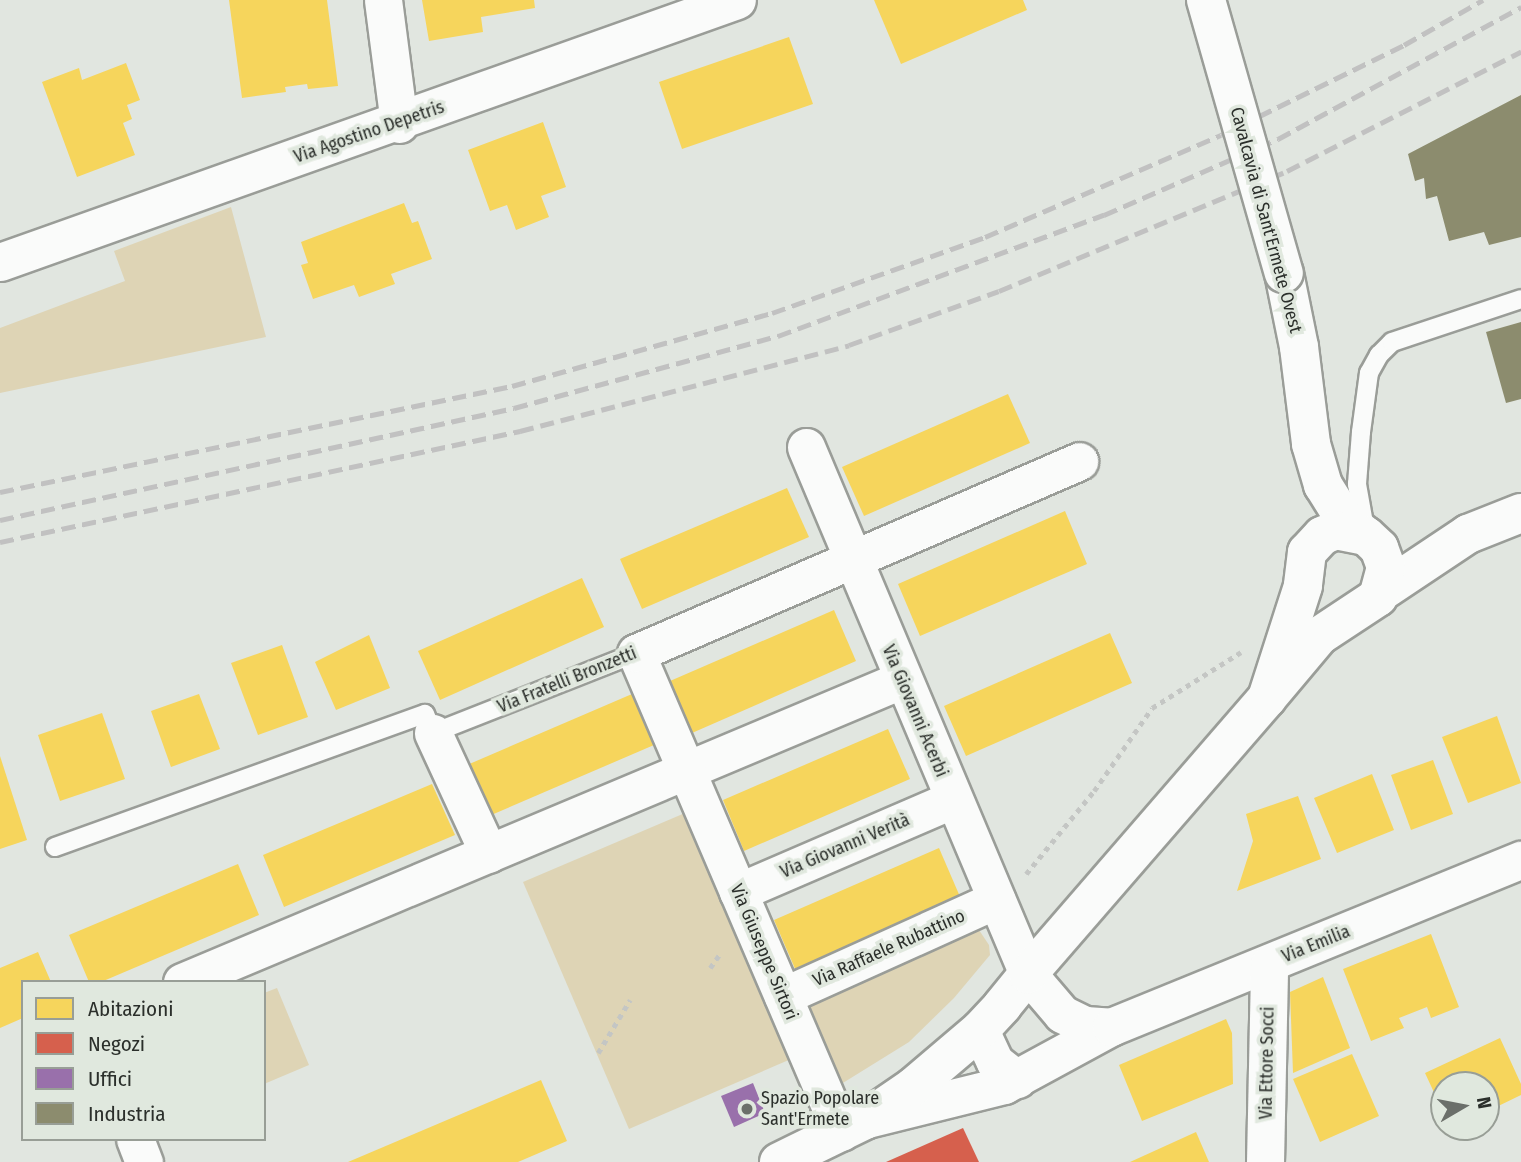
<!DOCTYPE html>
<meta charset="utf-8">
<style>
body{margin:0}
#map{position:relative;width:1521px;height:1162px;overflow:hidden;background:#e1e6e0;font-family:"Fira Sans Condensed",sans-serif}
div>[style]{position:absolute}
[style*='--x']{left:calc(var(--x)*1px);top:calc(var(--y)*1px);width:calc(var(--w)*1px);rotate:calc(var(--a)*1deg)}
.green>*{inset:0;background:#ded4b5}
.homes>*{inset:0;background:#f6d55c}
.shops>*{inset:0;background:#d6604d}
.offices>*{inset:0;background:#9970ab}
.industry>*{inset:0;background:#8c8c6e}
.path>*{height:4.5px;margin-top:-2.25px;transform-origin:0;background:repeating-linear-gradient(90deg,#c4c6c4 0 5px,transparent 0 10px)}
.roads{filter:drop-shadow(2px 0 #9a9d98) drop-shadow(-2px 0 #9a9d98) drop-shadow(0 2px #9a9d98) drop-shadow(0 -2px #9a9d98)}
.lane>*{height:18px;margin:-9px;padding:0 9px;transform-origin:9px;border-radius:9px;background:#fafbfa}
.street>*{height:37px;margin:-18.5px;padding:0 18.5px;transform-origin:18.5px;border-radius:18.5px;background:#fafbfa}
.secondary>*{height:38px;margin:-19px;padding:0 19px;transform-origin:19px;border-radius:19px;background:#fafbfa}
.rail>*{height:5px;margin-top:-2.5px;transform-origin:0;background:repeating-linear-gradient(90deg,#c1c1c1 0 14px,transparent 0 21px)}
.bridges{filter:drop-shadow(2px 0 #9a9d98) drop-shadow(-2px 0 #9a9d98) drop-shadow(0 2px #9a9d98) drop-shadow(0 -2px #9a9d98)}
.secondary-bridge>*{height:38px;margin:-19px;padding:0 19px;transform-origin:19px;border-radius:19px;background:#fafbfa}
.dots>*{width:19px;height:19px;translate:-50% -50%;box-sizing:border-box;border:4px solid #e0e8de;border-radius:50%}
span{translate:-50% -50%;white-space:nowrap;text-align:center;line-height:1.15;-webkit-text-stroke:7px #e0e8de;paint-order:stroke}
.street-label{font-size:18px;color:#2b2f2b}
.poi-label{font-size:18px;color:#2b2f2b}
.left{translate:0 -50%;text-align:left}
.legend{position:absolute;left:21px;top:980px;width:245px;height:161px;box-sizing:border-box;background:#e0e8de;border:2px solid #989e96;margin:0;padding:9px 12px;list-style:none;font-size:21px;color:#2b2f2b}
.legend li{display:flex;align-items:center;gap:14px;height:35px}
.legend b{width:35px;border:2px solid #989e96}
.north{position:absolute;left:1430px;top:1071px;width:70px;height:70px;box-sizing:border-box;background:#e0e8de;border:2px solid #989e96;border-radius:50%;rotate:80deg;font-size:19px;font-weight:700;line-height:28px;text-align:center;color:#2b2f2b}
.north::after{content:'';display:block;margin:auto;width:24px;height:32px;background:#6b6f6a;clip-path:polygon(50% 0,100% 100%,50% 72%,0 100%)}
</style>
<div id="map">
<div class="green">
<i style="clip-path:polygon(231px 207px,266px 337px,0 393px,0 328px,125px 281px,114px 251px)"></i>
<i style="clip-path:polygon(685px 813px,791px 1059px,629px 1129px,523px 882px)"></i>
<i style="clip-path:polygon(975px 924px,989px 945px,990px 955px,954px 998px,909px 1042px,838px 1086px,803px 1007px)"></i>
<i style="clip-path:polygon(277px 988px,309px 1065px,264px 1084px,264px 993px)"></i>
</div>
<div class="homes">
<i style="clip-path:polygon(229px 0,327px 0,338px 86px,308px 89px,307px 84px,285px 87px,286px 92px,242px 98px)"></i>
<i style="clip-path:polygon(422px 0,534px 0,535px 8px,481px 17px,483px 32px,429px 41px)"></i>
<i style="clip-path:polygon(874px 0,1023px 0,1027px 10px,901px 64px)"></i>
<i style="clip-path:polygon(789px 37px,813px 104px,682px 149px,659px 82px)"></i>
<i style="clip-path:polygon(126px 63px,140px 100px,127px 105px,132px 119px,123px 123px,135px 155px,77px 177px,42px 82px,79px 68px,82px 80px)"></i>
<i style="clip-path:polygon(543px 122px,566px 187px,541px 196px,549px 217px,516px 230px,507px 205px,490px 211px,468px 150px)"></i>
<i style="clip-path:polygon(404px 203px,412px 223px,418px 221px,432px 259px,391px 274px,395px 284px,359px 297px,354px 285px,313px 299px,301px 265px,308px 263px,301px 242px)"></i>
<i style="clip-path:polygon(1008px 394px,1030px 443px,864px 516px,842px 467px)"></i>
<i style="clip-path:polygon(787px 488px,809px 537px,642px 609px,620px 559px)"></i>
<i style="clip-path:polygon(1065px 511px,1087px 564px,920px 636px,898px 584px)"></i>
<i style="clip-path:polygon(582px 578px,604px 627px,440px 700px,418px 651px)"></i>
<i style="clip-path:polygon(834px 610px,856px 661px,692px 733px,670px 681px)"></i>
<i style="clip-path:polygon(1110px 633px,1132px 683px,966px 756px,944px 706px)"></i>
<i style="clip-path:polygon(369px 635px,390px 688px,336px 710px,315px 662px)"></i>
<i style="clip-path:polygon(282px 645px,308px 717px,258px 735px,231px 663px)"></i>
<i style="clip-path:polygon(199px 694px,220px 749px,171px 767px,151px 711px)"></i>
<i style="clip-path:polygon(632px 694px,654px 745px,489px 816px,467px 765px)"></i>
<i style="clip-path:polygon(102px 713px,125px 779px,60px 801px,38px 735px)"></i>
<i style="clip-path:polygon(1497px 716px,1521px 783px,1468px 803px,1442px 737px)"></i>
<i style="clip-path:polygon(888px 729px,910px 779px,744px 851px,723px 800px)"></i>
<i style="clip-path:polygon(0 756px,27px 840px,0 849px)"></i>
<i style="clip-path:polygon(1433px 760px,1453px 814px,1411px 830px,1391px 775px)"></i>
<i style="clip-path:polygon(1372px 774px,1394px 830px,1337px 853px,1314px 798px)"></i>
<i style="clip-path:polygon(432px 784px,455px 835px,284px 907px,263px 855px)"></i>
<i style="clip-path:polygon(1298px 796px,1321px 859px,1237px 891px,1253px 841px,1246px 814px)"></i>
<i style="clip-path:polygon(939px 848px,961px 899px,796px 971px,774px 920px)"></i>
<i style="clip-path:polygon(238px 864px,259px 915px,101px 982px,89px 982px,69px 935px)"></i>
<i style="clip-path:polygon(1431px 934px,1459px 1007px,1431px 1018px,1427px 1007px,1399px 1018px,1404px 1028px,1371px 1041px,1343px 969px)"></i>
<i style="clip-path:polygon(38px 952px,51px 982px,23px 982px,23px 1018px,0 1028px,0 968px)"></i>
<i style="clip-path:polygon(1323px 977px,1350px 1048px,1293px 1073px,1290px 992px)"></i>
<i style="clip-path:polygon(1226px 1019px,1232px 1033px,1233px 1084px,1142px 1121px,1119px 1065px)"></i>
<i style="clip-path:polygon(1500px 1038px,1521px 1084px,1521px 1095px,1486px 1112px,1486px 1085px,1444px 1085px,1444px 1114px,1425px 1073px)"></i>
<i style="clip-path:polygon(1352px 1054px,1379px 1116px,1320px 1142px,1293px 1079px)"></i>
<i style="clip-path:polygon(541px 1080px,567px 1141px,518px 1162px,348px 1162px)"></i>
<i style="clip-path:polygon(1196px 1132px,1209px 1162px,1130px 1162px)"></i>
</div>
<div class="shops">
<i style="clip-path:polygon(963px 1128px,979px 1162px,886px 1162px)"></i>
</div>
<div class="offices">
<i style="clip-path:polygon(753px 1083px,765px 1113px,734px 1127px,721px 1096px)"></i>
</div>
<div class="industry">
<i style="clip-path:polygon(1521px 95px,1521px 237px,1489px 245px,1484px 232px,1449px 241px,1437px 196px,1426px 199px,1424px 178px,1415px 181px,1408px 154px)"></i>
<i style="clip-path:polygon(1521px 322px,1521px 399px,1506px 403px,1486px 332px)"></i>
</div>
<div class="path">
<i style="--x:1026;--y:874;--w:107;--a:-50.7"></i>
<i style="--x:1094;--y:791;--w:101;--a:-55.1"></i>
<i style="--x:1152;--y:708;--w:105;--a:-32.2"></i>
<i style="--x:710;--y:968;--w:19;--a:-55"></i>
<i style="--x:598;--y:1053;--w:62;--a:-58.9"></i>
</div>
<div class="roads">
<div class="lane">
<i style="--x:1365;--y:529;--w:46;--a:-100.1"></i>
<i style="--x:1357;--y:484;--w:52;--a:-85.6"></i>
<i style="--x:1361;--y:432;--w:60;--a:-82.3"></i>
<i style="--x:1369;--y:373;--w:21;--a:-61"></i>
<i style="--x:1379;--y:355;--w:18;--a:-45"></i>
<i style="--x:1392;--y:342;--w:136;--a:-18.4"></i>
<i style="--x:55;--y:847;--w:393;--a:-19.8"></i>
<i style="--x:425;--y:714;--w:21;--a:67"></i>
<i style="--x:433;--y:733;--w:218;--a:-21.5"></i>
</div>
<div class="street">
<i style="--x:383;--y:0;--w:125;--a:82.6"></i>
<i style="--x:0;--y:262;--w:782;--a:-19.57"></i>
<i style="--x:806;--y:447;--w:572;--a:67.16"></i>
<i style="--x:1028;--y:974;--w:52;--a:49.6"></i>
<i style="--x:1062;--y:1014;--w:25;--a:26"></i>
<i style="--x:1085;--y:1025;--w:26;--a:4"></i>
<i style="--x:433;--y:733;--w:133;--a:65.2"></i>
<i style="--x:738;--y:892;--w:233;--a:-23.3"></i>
<i style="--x:182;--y:982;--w:780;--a:-22.78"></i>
<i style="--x:783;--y:996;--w:234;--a:-24.3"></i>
<i style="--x:980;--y:1030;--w:35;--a:65"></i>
<i style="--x:995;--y:1062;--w:28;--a:38"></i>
<i style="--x:867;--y:1119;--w:141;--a:-13.9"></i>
<i style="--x:1004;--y:1085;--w:122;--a:-28.5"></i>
<i style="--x:1111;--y:1027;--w:443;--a:-22.2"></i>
<i style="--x:841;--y:1132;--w:521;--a:-113.17"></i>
<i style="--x:636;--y:653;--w:483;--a:-23.4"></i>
<i style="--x:135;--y:1139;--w:25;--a:69"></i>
<i style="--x:1265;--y:1162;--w:198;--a:-88.8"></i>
</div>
<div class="secondary">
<i style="--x:1284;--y:273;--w:76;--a:78.5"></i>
<i style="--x:1299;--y:347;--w:98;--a:82.9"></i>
<i style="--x:1311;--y:444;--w:43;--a:73.7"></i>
<i style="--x:1323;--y:485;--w:38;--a:58"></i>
<i style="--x:1343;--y:517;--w:26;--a:40"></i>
<i style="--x:1381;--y:592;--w:105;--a:-33.7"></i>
<i style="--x:1468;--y:534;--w:57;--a:-21.6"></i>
<i style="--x:779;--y:1162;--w:96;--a:-26"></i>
<i style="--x:865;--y:1120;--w:58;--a:-34.5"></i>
<i style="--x:913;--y:1087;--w:88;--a:-40.4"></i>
<i style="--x:980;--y:1030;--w:33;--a:-47"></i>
<i style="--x:1002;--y:1006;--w:41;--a:-50.9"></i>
<i style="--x:1028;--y:974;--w:365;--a:-49.1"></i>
<i style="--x:1267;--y:698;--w:81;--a:-50"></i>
<i style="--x:1319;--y:636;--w:71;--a:-33.5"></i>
<i style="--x:1378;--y:597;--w:31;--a:-75"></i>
<i style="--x:1386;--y:567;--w:20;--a:-110"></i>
<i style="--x:1379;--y:548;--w:18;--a:-137"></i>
<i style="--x:1366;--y:536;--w:31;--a:-169"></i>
<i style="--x:1336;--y:530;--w:15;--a:157"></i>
<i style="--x:1322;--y:536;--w:22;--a:133"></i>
<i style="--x:1307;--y:552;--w:34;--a:97"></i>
<i style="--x:1303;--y:586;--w:118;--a:107.8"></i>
</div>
</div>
<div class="rail">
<i style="--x:0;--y:492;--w:523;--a:-11.7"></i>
<i style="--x:512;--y:386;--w:270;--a:-15.7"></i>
<i style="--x:772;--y:313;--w:226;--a:-19.6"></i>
<i style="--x:985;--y:237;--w:257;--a:-23.4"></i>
<i style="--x:1221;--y:135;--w:204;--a:-26.2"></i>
<i style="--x:1404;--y:45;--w:91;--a:-29.7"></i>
<i style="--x:0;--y:520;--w:526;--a:-12.29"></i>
<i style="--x:514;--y:408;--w:274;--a:-15.3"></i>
<i style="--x:778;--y:336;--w:348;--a:-20.4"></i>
<i style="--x:1104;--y:215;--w:190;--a:-23.6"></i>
<i style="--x:1278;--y:139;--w:277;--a:-28.5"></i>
<i style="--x:0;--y:542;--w:532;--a:-12.05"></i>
<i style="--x:520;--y:431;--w:340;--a:-14.6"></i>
<i style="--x:849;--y:345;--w:159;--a:-19.8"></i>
<i style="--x:999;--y:291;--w:312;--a:-22.6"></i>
<i style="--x:1287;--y:171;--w:263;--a:-27"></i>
</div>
<div class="bridges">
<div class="secondary-bridge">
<i style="--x:1206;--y:0;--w:284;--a:74.1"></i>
</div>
</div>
<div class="dots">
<i style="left:747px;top:1109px;background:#6b6f6a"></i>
</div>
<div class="street-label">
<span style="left:369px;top:132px;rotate:-19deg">Via Agostino Depetris</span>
<span style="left:1266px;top:220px;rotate:75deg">Cavalcavia di Sant'Ermete Ovest</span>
<span style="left:567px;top:680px;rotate:-22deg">Via Fratelli Bronzetti</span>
<span style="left:915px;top:711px;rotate:67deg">Via Giovanni Acerbi</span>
<span style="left:845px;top:846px;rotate:-23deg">Via Giovanni Verità</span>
<span style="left:1316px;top:944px;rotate:-22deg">Via Emilia</span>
<span style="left:889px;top:948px;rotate:-24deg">Via Raffaele Rubattino</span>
<span style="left:764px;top:952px;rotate:67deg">Via Giuseppe Sirtori</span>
<span style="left:1267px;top:1063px;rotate:-89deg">Via Ettore Socci</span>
</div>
<div class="poi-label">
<span class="left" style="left:761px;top:1109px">Spazio Popolare<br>Sant'Ermete</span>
</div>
<ul class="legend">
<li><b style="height:19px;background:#f6d55c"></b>Abitazioni</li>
<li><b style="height:19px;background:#d6604d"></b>Negozi</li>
<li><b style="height:19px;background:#9970ab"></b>Uffici</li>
<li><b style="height:19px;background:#8c8c6e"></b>Industria</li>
</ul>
<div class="north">N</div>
</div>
